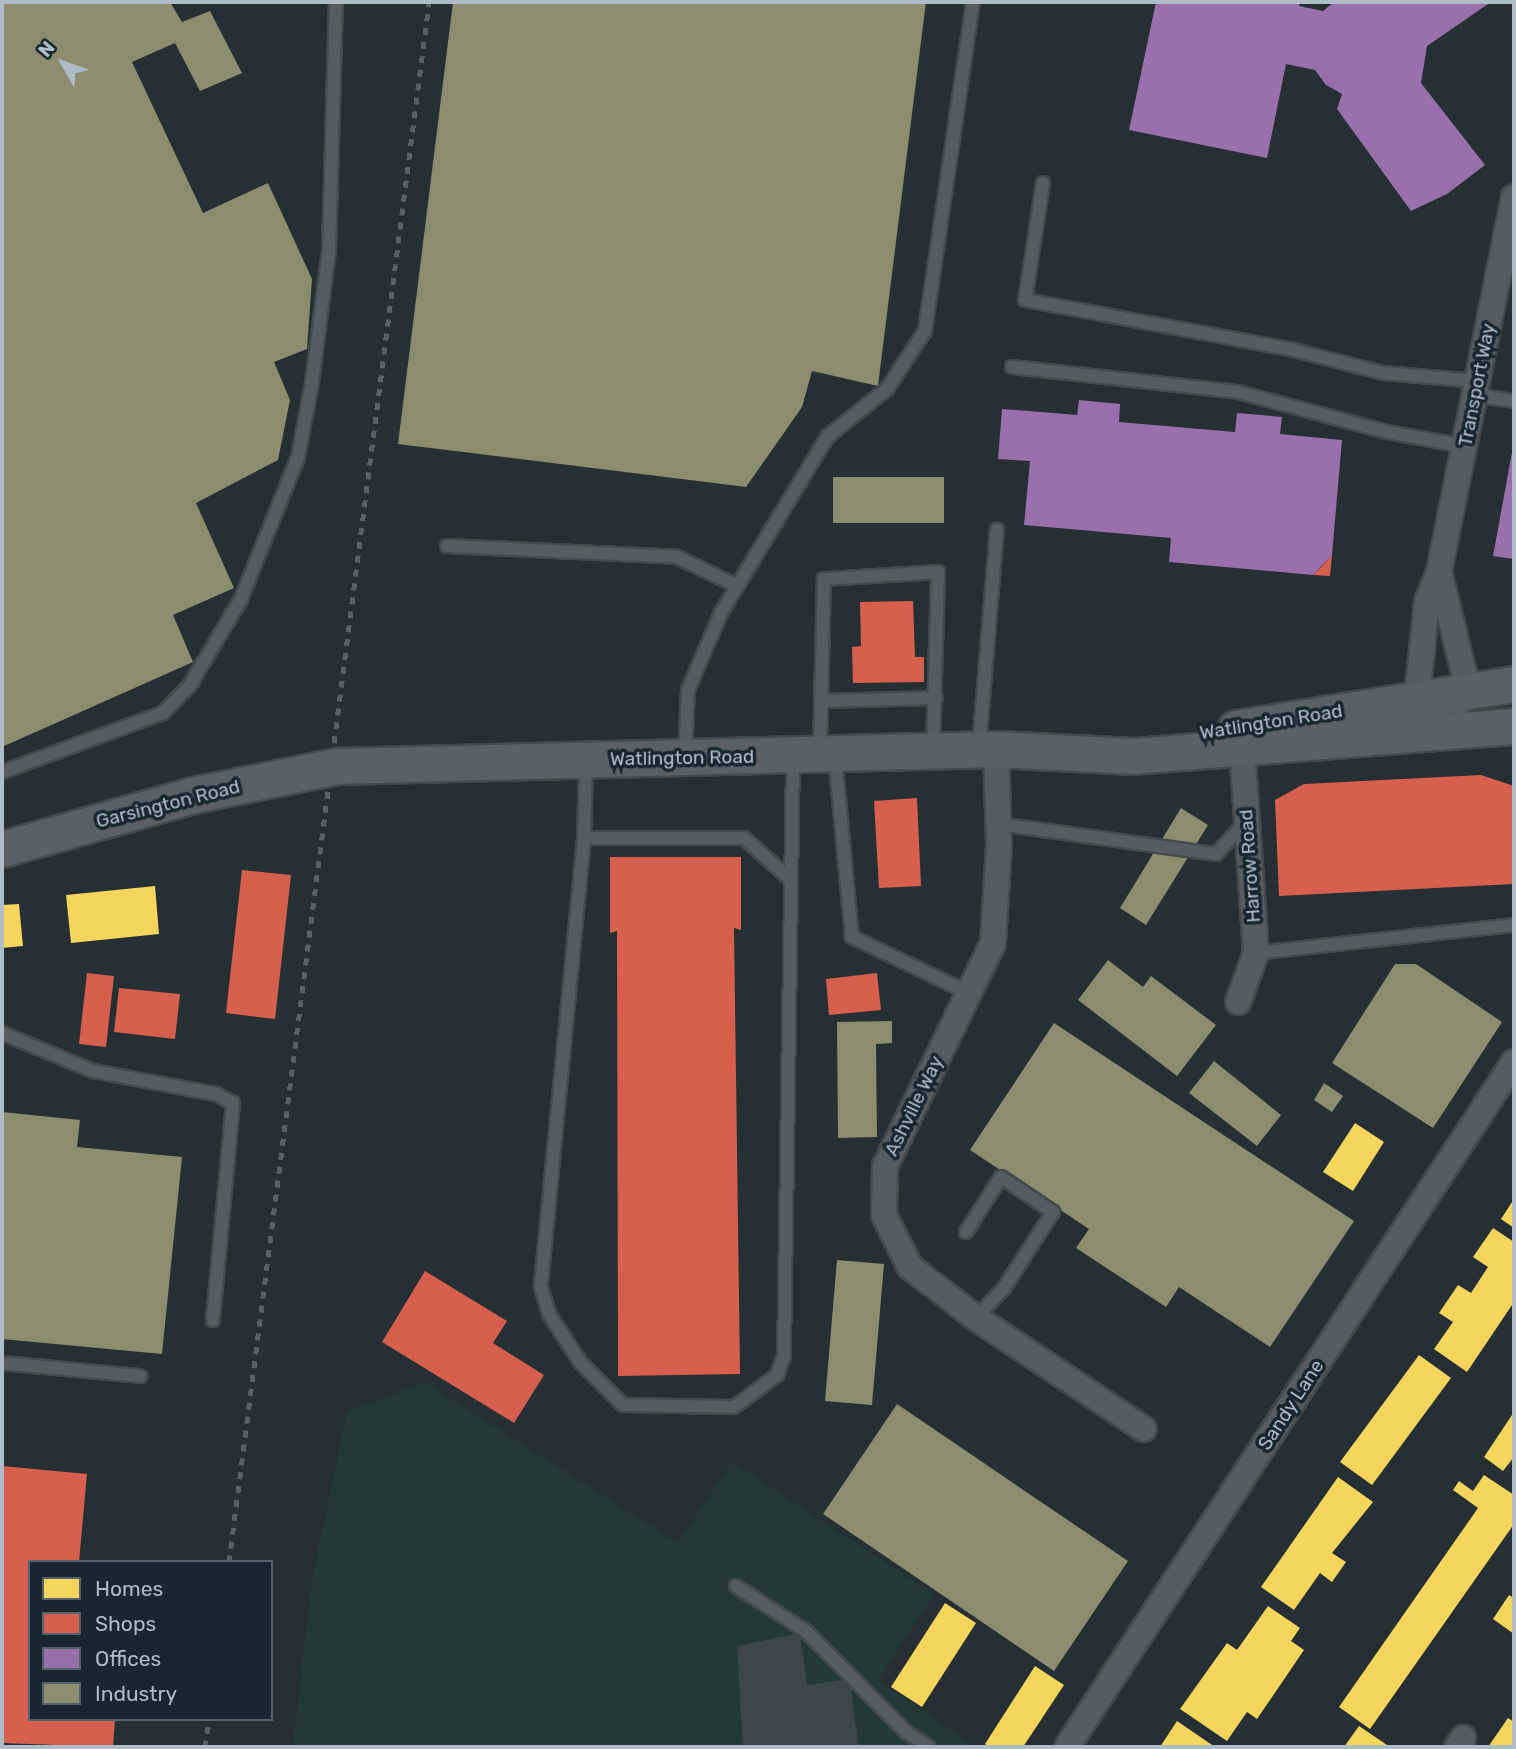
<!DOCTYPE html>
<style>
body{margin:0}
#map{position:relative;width:1516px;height:1749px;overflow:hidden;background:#252f34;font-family:Rubik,sans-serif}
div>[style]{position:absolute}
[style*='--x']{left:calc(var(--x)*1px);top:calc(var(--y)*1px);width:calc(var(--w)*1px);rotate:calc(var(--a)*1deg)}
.green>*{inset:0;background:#223938}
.homes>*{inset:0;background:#f6d55c}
.shops>*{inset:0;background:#d6604d}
.offices>*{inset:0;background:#9970ab}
.industry>*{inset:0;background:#8c8c6e}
.building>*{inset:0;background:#3d464a}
.roads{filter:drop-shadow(2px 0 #434a4e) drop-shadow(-2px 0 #434a4e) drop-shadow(0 2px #434a4e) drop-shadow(0 -2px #434a4e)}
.service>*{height:12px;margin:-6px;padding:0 6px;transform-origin:6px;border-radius:6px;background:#555d62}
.minor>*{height:24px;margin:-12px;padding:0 12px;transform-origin:12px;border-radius:12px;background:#555d62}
.secondary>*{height:35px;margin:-17.5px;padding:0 17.5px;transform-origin:17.5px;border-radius:17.5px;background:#596167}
.rail>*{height:5px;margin-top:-2.5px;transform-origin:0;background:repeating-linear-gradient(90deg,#596066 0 7px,transparent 0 14px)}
span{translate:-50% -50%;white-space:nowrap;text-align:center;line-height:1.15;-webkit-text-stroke:7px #18262f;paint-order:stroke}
.street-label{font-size:19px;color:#adbcc7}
.frame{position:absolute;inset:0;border:4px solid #adbcc7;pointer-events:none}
.legend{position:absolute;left:28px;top:1560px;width:245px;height:161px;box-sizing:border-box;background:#18262f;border:2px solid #54626c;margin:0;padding:9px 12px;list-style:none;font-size:21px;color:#adbcc7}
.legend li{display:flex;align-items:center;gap:14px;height:35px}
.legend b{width:35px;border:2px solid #54626c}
.north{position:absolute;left:28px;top:28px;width:70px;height:70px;-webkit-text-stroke:5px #18262f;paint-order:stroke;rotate:310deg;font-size:19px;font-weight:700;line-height:28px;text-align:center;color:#adbcc7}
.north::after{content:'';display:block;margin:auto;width:24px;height:32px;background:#adbcc7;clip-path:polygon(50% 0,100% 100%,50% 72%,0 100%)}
</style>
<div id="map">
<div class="green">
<i style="clip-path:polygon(424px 1382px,678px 1543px,732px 1462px,934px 1594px,878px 1681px,977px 1747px,293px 1747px,312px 1579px,347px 1412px)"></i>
</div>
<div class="homes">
<i style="clip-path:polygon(155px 886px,159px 934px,71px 943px,66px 895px)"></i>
<i style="clip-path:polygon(19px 904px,23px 946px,2px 948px,2px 905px)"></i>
<i style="clip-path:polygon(1355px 1123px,1384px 1142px,1353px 1191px,1323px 1172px)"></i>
<i style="clip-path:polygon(1514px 1199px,1514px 1228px,1501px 1219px)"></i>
<i style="clip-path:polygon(1493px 1228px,1514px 1242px,1514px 1302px,1467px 1372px,1434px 1349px,1453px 1322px,1439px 1313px,1458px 1285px,1471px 1293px,1488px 1267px,1473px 1257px)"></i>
<i style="clip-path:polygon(1419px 1355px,1451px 1378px,1372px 1485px,1340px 1462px)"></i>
<i style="clip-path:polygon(1514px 1412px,1514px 1457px,1503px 1471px,1484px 1457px)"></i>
<i style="clip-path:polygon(1484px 1475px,1514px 1495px,1514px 1524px,1370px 1729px,1339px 1707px,1478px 1508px,1453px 1490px,1459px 1481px,1473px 1491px)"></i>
<i style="clip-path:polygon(1338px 1477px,1373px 1502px,1332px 1553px,1346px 1562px,1332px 1582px,1320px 1573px,1294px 1610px,1261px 1587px)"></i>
<i style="clip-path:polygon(1509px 1595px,1514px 1598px,1514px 1634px,1493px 1619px)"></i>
<i style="clip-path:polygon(945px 1603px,976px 1623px,922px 1707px,891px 1687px)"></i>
<i style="clip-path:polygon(1268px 1606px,1300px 1628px,1291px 1641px,1304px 1650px,1257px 1719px,1247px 1712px,1227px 1741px,1180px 1709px,1227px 1643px,1237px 1650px)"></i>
<i style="clip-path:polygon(1035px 1666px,1064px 1685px,1023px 1747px,989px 1747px,985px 1744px)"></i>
<i style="clip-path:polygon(1508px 1718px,1514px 1722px,1514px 1747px,1488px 1747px)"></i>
<i style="clip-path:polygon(1177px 1721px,1215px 1747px,1160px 1747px)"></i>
<i style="clip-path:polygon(1359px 1726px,1390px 1747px,1344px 1747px)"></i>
</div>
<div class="shops">
<i style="clip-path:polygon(1332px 555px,1330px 576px,1313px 575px,1322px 566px)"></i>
<i style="clip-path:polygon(913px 601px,915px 657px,924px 657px,924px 682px,853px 683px,852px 647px,861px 646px,860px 602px)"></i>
<i style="clip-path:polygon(1481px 775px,1514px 786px,1514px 884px,1279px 896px,1275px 800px,1304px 784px)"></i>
<i style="clip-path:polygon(917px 798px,921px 886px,879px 888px,874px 801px)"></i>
<i style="clip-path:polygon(610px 857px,741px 857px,741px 930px,734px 928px,740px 1374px,618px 1376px,617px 931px,610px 933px)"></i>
<i style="clip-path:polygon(242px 870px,291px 875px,275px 1019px,226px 1013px)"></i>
<i style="clip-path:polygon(87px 973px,114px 976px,106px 1047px,79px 1044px)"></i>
<i style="clip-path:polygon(877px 973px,881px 1010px,829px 1015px,826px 979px)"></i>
<i style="clip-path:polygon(119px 988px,180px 994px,175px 1039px,114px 1032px)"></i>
<i style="clip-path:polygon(425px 1271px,507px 1321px,493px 1343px,544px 1375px,514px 1423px,382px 1342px)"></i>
<i style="clip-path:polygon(2px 1466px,87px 1474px,79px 1562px,30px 1562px,30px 1719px,115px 1719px,113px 1747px,2px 1743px)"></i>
</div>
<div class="offices">
<i style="clip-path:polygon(1156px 2px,1300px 2px,1299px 6px,1323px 11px,1334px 2px,1491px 2px,1427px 46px,1421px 83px,1485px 165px,1447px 194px,1411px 211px,1337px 109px,1342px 94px,1326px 85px,1315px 70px,1286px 64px,1267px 158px,1129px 130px)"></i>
<i style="clip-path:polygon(1079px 400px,1120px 404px,1119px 422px,1235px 432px,1237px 413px,1282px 417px,1280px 434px,1342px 440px,1332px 555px,1313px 575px,1169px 562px,1171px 538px,1024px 525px,1030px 461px,998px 459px,1002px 409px,1077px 415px)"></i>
<i style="clip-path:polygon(1513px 447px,1514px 447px,1514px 559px,1493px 556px)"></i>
</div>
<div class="industry">
<i style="clip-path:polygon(2px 2px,170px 2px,182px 22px,210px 11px,242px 73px,200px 91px,175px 43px,132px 62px,203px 213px,268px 183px,312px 279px,307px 349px,274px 362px,290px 400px,278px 460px,196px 503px,234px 588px,173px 615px,193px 662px,2px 747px)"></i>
<i style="clip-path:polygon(453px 2px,926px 2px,878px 386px,812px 371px,802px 407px,746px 487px,398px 444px)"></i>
<i style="clip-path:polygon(833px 477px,944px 477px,944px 523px,833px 523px)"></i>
<i style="clip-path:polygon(1181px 808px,1208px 825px,1146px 925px,1120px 908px)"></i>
<i style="clip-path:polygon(1108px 960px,1143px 987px,1151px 976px,1216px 1025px,1177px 1076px,1078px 1000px)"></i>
<i style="clip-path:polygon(1395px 964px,1416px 964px,1502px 1022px,1433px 1128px,1332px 1063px)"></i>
<i style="clip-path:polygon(892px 1021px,892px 1043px,876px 1044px,877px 1137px,838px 1138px,837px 1022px)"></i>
<i style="clip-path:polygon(1054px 1023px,1354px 1221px,1270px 1347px,1179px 1287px,1166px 1307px,1076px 1248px,1089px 1229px,970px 1150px)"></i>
<i style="clip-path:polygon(1214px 1061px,1281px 1115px,1257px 1146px,1189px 1093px)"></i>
<i style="clip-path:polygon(1324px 1083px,1343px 1096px,1332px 1112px,1314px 1100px)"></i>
<i style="clip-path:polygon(2px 1112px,80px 1120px,77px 1147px,182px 1157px,162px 1354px,2px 1339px)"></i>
<i style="clip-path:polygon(837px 1260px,884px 1264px,872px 1405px,825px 1401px)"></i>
<i style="clip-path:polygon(897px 1404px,1128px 1561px,1054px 1671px,823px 1514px)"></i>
</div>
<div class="building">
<i style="clip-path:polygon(800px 1633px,807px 1685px,850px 1679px,858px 1744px,876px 1747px,743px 1747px,737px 1646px)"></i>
</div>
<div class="roads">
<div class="service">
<i style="--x:1043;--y:183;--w:118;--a:98.7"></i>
<i style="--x:1025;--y:300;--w:269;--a:10.5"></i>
<i style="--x:1290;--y:349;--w:96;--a:14.5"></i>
<i style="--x:1383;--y:373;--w:95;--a:4.8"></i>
<i style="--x:1012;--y:367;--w:227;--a:6.3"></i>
<i style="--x:1238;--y:392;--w:154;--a:15"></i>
<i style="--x:1387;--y:432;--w:79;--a:10.2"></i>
<i style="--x:1475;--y:395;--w:39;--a:9"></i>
<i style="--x:447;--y:546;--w:230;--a:2.7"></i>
<i style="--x:677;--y:557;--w:67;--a:25.8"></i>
<i style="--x:822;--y:701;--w:114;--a:-1.5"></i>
<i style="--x:979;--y:747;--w:218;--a:-85.3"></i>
<i style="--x:820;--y:751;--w:172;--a:-88.7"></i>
<i style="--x:824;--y:579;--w:114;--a:-3.5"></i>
<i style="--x:938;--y:572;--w:176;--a:91.6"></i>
<i style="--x:685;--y:755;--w:65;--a:-87.4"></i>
<i style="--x:688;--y:690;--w:84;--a:-66.8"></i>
<i style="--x:721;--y:613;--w:205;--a:-58.9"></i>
<i style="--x:827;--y:437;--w:77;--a:-38.7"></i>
<i style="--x:887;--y:389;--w:69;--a:-56.8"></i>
<i style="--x:925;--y:331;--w:332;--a:-81.7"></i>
<i style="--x:835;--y:755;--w:183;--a:84.7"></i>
<i style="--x:852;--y:937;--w:130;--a:25.6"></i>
<i style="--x:586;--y:762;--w:76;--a:91.5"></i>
<i style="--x:584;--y:838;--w:451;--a:95.5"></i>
<i style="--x:541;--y:1287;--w:28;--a:73"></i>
<i style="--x:549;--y:1314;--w:59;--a:56.9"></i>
<i style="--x:581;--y:1363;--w:59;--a:45"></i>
<i style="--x:623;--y:1405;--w:111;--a:1"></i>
<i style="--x:734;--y:1407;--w:54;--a:-36.7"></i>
<i style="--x:777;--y:1375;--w:20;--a:-70"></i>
<i style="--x:784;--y:1356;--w:600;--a:-89.14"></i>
<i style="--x:2;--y:772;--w:171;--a:-20.1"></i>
<i style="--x:163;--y:713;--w:39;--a:-46"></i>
<i style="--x:190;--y:685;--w:100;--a:-59.3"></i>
<i style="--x:241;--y:599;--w:153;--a:-68.1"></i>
<i style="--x:298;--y:457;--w:75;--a:-79.3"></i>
<i style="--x:312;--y:383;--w:134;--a:-82.7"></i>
<i style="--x:329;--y:250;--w:248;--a:-88.4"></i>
<i style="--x:999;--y:824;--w:219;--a:7.9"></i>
<i style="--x:1216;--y:854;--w:42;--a:-46.9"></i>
<i style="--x:584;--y:838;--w:160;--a:0"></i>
<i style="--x:744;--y:838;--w:62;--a:41.7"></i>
<i style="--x:1256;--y:953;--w:259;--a:-6.2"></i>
<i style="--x:2;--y:1033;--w:99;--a:22.7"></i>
<i style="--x:93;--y:1071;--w:125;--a:10.6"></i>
<i style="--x:216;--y:1094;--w:19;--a:28"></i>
<i style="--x:233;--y:1103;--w:218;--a:95.3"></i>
<i style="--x:966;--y:1232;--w:65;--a:-57.5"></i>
<i style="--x:1001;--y:1177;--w:63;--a:33.9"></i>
<i style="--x:1053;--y:1212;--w:90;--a:122.8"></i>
<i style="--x:1004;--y:1288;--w:41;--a:133"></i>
<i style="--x:2;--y:1363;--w:139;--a:5.4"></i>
<i style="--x:736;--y:1586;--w:85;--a:32.9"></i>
<i style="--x:807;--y:1632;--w:141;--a:45.3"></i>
<i style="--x:906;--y:1732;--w:27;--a:33"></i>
</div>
<div class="minor">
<i style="--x:1439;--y:572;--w:121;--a:76.1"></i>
<i style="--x:1468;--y:689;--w:54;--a:122.8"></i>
<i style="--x:1439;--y:734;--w:43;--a:-120.7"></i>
<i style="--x:1417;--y:697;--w:96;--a:-84"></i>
<i style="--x:1427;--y:602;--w:32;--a:-68"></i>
<i style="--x:1439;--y:572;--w:382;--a:-78.7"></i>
<i style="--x:996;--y:749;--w:96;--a:88.2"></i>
<i style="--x:999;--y:845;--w:98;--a:93.5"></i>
<i style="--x:993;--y:943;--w:248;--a:115.8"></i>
<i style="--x:885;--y:1166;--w:49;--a:91.2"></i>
<i style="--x:884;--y:1215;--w:58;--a:63.4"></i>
<i style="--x:910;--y:1267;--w:83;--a:37.7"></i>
<i style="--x:976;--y:1318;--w:201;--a:33.5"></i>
<i style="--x:1238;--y:1002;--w:52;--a:-69.8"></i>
<i style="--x:1256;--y:953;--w:223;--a:-93.9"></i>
<i style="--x:1067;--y:1747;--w:818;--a:-56.87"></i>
<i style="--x:1457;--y:1747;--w:11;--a:-56"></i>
</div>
<div class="secondary">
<i style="--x:1236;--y:728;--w:281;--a:-9"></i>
<i style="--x:2;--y:849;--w:198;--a:-15.8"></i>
<i style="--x:193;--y:795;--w:147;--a:-11.4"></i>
<i style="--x:337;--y:766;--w:659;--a:-1.48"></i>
<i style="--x:996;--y:749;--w:137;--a:2.9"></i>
<i style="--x:1133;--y:756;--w:382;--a:-4.5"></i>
</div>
</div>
<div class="rail">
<i style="--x:229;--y:1562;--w:1573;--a:-82.69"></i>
<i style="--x:205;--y:1747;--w:28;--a:-82"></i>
</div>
<div class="street-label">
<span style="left:1477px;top:385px;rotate:-79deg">Transport Way</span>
<span style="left:1271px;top:722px;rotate:-9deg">Watlington Road</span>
<span style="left:682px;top:758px;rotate:-1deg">Watlington Road</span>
<span style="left:168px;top:804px;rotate:-14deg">Garsington Road</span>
<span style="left:1250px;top:866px;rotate:-94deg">Harrow Road</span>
<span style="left:914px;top:1106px;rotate:-64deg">Ashville Way</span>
<span style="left:1291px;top:1405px;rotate:-57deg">Sandy Lane</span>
</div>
<div class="frame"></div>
<ul class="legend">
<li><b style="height:19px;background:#f6d55c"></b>Homes</li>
<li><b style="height:19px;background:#d6604d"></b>Shops</li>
<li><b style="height:19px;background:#9970ab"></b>Offices</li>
<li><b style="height:19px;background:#8c8c6e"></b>Industry</li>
</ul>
<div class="north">N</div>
</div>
